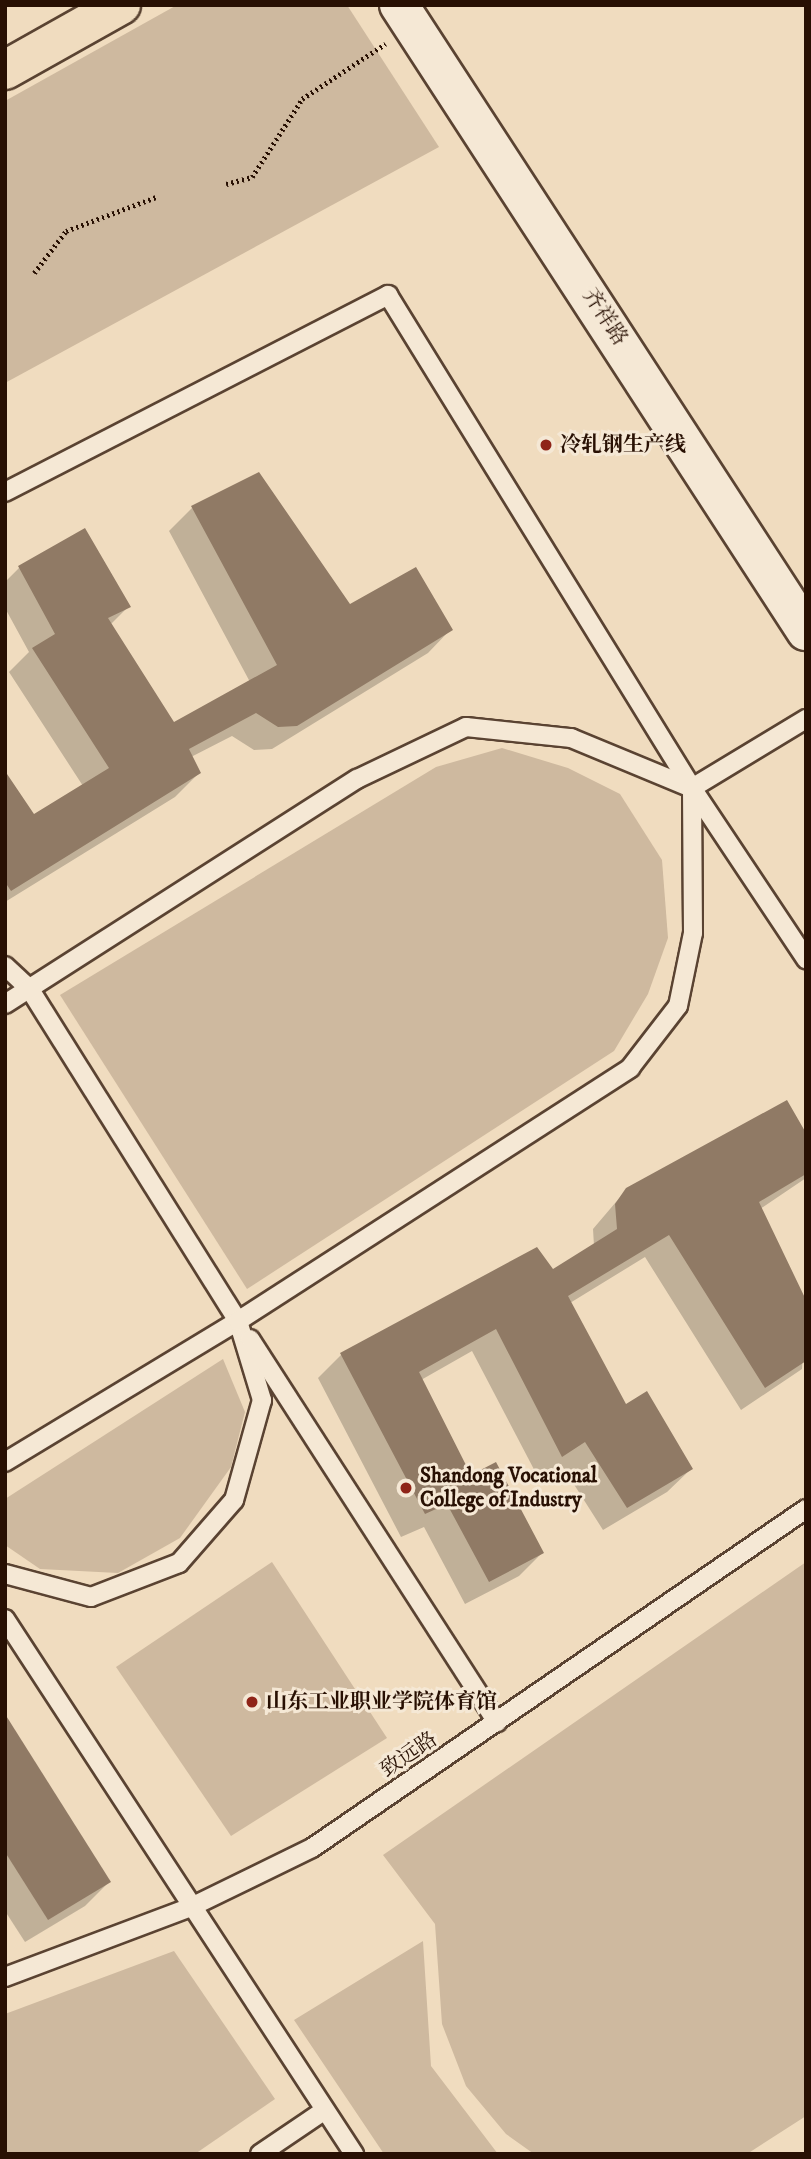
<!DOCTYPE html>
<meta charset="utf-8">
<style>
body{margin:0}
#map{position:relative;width:811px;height:2159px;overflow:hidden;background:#f0dcbf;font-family:"IM FELL DW Pica","Noto Serif SC",serif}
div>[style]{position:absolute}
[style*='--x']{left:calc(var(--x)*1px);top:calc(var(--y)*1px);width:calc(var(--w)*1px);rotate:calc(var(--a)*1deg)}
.green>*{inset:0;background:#ceb99f}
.shadow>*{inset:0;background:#0003}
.building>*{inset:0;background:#907a65}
.path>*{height:4.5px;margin-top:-2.25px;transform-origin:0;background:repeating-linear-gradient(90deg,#281003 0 2px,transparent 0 5.5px)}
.roads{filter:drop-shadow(2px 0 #5a4332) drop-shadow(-2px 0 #5a4332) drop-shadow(0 2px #5a4332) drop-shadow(0 -2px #5a4332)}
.lane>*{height:18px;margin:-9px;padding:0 9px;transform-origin:9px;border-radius:9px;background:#f5e8d5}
.secondary>*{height:38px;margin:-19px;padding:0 19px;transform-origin:19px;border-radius:19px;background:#f5e8d5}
.primary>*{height:38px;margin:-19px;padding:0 19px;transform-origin:19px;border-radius:19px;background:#f0dcbf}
.dots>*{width:19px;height:19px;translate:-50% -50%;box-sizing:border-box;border:4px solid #f5e8d5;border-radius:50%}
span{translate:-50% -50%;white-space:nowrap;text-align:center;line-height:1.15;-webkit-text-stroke:6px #f5e8d5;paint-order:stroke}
.street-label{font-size:21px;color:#281003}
.poi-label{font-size:21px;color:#281003;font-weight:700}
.left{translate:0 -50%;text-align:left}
.frame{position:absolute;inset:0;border:7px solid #281003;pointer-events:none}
</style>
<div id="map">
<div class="green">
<i style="clip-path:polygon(177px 5px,347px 5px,439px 147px,5px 383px,5px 101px)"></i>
<i style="clip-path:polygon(502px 748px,568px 768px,620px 794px,662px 860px,668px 938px,648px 994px,614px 1051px,247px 1289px,60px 995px,436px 767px)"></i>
<i style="clip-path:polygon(223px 1359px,245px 1412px,231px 1467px,180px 1538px,118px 1573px,40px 1569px,5px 1545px,5px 1499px)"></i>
<i style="clip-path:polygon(272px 1562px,387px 1738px,231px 1836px,116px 1667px)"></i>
<i style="clip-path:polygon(806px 1562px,806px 2116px,747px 2154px,534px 2154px,506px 2134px,466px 2086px,442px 2024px,435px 1924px,383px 1855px)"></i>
<i style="clip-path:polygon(423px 1941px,431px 2066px,498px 2154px,384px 2154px,294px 2020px)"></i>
<i style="clip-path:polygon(174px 1951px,275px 2099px,195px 2154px,5px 2154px,5px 2014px)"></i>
</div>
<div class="shadow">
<i style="clip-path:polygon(192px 508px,350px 606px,451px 629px,428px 653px,272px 749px,254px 750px,232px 736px,191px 757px,199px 773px,175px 797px,5px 902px,5px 774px,33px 816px,83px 786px,9px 672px,29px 652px,5px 608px,5px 582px,19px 568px,129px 606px,110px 625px,173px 724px,250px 682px,169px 531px)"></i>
<i style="clip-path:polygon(806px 1137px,806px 1178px,760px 1209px,806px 1304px,802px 1369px,741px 1410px,645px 1257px,570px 1303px,625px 1407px,691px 1469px,667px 1492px,603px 1530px,561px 1464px,539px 1479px,472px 1351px,421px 1380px,470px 1477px,542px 1553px,519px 1576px,465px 1604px,424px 1527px,401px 1537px,318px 1378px,341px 1355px,552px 1272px,594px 1246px,593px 1229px,627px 1189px)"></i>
<i style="clip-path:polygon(5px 1717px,109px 1882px,85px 1906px,25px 1942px,5px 1911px)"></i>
</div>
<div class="building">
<i style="clip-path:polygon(259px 472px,350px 604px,416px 567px,453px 630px,297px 726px,278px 727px,256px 713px,189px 749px,201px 773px,11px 891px,5px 882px,5px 771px,34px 814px,109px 768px,32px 648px,55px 634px,18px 566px,85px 528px,131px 607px,108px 618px,174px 722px,277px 665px,191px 506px)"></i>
<i style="clip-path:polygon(787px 1100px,806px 1133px,806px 1174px,759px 1202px,806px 1300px,806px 1361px,765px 1388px,669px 1235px,568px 1296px,626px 1404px,647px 1391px,693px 1469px,627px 1508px,585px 1442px,562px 1457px,496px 1329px,419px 1372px,471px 1475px,496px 1462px,544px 1553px,489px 1582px,447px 1504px,425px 1514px,340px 1353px,537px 1247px,553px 1269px,617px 1229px,615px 1204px,626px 1188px)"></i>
<i style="clip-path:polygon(5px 1714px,111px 1882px,48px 1920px,5px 1852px)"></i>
</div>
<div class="path">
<i style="--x:226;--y:184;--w:27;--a:-15"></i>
<i style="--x:252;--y:177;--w:93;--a:-57.3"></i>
<i style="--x:302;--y:99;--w:100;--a:-33.5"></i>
<i style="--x:34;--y:273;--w:53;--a:-52.7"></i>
<i style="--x:66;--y:231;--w:96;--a:-20.7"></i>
</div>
<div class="roads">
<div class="lane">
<i style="--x:5;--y:492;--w:431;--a:-27.2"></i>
<i style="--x:388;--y:295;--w:579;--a:58.34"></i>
<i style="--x:692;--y:788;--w:206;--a:56.3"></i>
<i style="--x:692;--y:788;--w:133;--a:-31.2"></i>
<i style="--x:5;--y:966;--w:33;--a:43"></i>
<i style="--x:29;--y:988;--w:393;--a:57.9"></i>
<i style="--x:238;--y:1321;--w:83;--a:73.1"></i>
<i style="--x:262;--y:1400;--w:104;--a:105.6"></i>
<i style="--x:234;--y:1500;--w:84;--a:131.1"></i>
<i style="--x:179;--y:1563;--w:94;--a:158.9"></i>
<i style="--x:91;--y:1597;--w:89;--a:-165"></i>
<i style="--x:5;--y:1004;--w:418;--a:-32.6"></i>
<i style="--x:357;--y:779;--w:121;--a:-25.5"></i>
<i style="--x:466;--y:727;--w:106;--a:6"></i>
<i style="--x:571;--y:738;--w:131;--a:22.5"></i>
<i style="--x:250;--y:1339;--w:456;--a:57.2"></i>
<i style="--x:5;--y:1462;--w:272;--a:-31.2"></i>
<i style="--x:238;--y:1321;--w:467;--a:-32.8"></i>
<i style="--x:630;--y:1068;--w:78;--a:-52.3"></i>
<i style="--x:678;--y:1006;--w:75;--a:-78.4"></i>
<i style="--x:693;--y:933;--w:145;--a:-90.4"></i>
<i style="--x:5;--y:1619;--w:639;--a:56.88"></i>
<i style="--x:5;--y:1977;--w:197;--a:-20.6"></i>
<i style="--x:189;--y:1908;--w:137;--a:-26"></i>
<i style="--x:312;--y:1848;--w:599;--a:-34.46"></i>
<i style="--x:260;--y:2154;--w:78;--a:-34.1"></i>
</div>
<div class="secondary">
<i style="--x:399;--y:5;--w:747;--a:56.97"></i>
</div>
<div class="primary">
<i style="--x:5;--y:70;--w:133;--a:-29.3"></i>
</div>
</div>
<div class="dots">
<i style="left:546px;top:445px;background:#8f2418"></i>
<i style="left:406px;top:1488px;background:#8f2418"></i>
<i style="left:252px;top:1702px;background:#8f2418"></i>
</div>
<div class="street-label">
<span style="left:605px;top:317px;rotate:57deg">齐祥路</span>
<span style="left:409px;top:1755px;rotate:-34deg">致远路</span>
</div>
<div class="poi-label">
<span class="left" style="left:560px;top:445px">冷轧钢生产线</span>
<span class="left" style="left:420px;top:1488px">Shandong Vocational<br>College of Industry</span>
<span class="left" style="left:266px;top:1702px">山东工业职业学院体育馆</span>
</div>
<div class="frame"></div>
</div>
